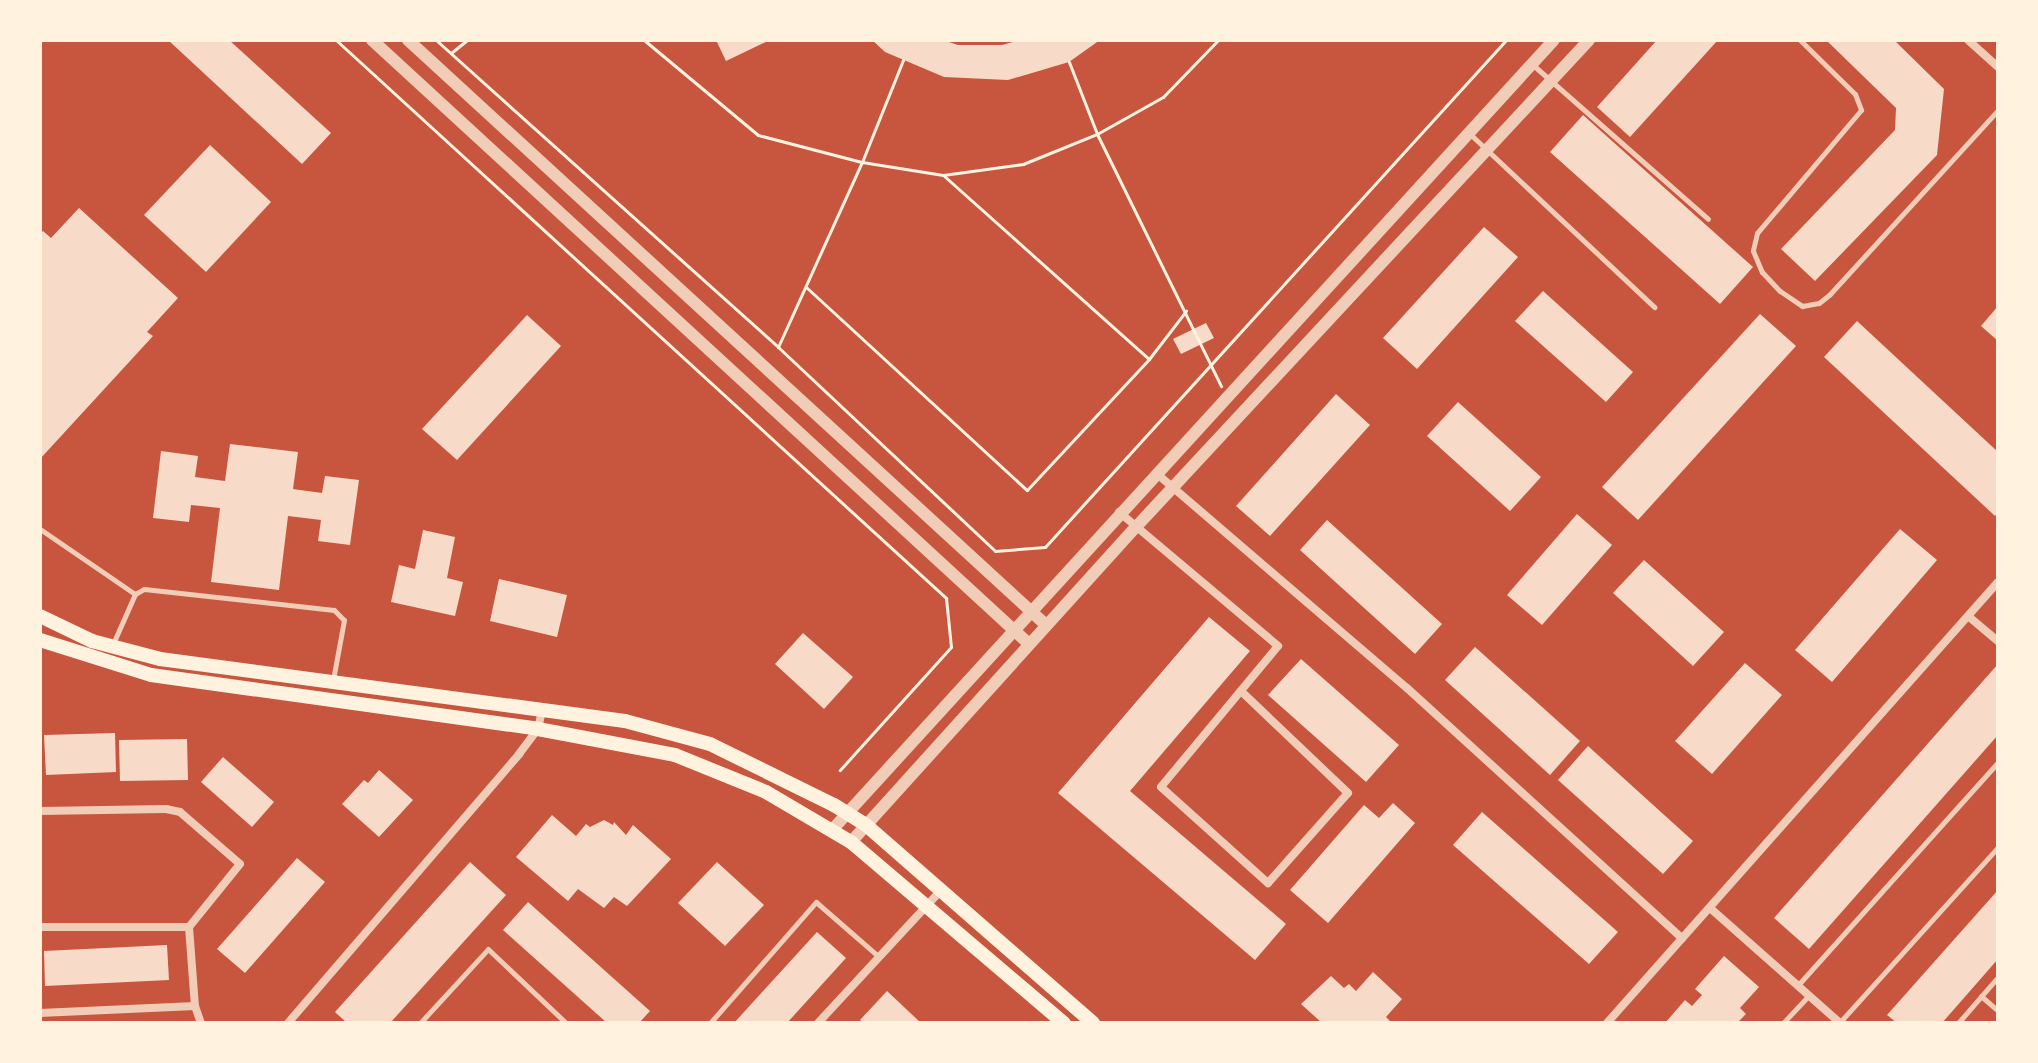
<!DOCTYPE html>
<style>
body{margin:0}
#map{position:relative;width:2038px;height:1063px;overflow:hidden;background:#c8553d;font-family:"PT Sans",sans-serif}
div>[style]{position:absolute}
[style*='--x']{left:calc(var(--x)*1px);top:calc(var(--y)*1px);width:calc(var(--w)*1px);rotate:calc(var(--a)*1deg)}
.building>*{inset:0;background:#f7dbc8}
.path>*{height:3px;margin:-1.5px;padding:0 1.5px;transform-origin:1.5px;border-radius:1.5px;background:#fff3e0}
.service>*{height:5px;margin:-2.5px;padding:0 2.5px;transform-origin:2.5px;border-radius:2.5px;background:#f1ccb7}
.minor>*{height:8px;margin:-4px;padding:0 4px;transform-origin:4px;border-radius:4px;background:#f1ccb7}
.tertiary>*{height:12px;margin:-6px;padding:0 6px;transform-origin:6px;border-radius:6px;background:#f1ccb7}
.secondary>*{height:14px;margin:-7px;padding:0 7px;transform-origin:7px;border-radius:7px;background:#fff3e0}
span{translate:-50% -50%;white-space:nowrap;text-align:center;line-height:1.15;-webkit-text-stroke:6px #fff3e0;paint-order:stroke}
.frame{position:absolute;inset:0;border:42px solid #fff3e0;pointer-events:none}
</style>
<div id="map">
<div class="building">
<i style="clip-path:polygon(168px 40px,229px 40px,331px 133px,302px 164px)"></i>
<i style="clip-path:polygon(716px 40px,770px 40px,726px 61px)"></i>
<i style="clip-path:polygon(872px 40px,943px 40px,958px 45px,1002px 45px,1020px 40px,1100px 40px,1069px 62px,1008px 80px,944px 77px,885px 52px)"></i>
<i style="clip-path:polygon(1657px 40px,1718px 40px,1630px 137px,1597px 107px)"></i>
<i style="clip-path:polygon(1826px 40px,1894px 40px,1944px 89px,1937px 155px,1815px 281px,1781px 249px,1895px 130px,1896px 108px)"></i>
<i style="clip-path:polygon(1583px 115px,1753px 267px,1720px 304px,1550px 152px)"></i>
<i style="clip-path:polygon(210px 145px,271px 202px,206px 272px,144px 215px)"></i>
<i style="clip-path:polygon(79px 208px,178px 298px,147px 332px,153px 336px,40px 459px,40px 234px,43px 231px,51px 238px)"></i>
<i style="clip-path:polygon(1484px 227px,1518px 257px,1417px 369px,1383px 338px)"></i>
<i style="clip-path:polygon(1543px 291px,1633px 372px,1606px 402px,1515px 321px)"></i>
<i style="clip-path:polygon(1998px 306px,1998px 341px,1981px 326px)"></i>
<i style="clip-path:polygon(1760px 314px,1796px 346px,1638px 520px,1602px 487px)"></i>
<i style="clip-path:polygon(527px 315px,561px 346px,457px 460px,422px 429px)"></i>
<i style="clip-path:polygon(1857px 321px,1998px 452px,1998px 512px,1995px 516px,1824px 357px)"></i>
<i style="clip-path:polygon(1206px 323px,1214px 338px,1181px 354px,1173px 339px)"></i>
<i style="clip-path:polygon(1336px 394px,1370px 425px,1270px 536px,1236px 506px)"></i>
<i style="clip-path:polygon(1458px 402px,1541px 477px,1510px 511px,1427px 436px)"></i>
<i style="clip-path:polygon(230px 444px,298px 452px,293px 489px,322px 493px,325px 476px,359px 480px,350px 545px,318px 541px,321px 520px,288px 516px,279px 590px,211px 582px,220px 508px,191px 505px,189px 522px,153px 518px,161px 451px,198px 456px,195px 477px,225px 481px)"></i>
<i style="clip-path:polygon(1577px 514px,1612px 545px,1542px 625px,1507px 595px)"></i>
<i style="clip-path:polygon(1327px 520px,1442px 624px,1415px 654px,1300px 550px)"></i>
<i style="clip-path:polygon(1900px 529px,1937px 560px,1832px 682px,1795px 650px)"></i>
<i style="clip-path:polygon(423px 530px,455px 537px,447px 578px,463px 582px,455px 616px,391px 602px,399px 565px,415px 569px)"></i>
<i style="clip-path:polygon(1644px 560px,1724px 632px,1693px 666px,1613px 593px)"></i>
<i style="clip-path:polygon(499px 579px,567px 595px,557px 637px,490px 621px)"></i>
<i style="clip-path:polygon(1209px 617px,1250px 651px,1130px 791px,1286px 924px,1255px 960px,1058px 793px)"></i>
<i style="clip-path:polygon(803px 633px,853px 677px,824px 709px,775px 664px)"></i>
<i style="clip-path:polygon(1475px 647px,1580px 741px,1550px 775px,1445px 680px)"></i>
<i style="clip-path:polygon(1301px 659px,1399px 745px,1366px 782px,1268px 695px)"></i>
<i style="clip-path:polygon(1745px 663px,1782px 695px,1712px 774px,1675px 741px)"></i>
<i style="clip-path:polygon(1998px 664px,1998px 735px,1809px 949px,1774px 918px)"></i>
<i style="clip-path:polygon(115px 733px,116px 772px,46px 775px,44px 735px)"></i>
<i style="clip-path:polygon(187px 739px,188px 780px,120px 781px,119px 740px)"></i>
<i style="clip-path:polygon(1588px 746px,1693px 841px,1663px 874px,1558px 780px)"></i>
<i style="clip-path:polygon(223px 757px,274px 802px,252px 827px,201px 782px)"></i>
<i style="clip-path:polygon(379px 770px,413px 800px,379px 837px,342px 804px,364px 780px,368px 783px)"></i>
<i style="clip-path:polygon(1393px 803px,1415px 823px,1328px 923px,1290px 890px,1364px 805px,1379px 818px)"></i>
<i style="clip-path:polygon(1482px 812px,1618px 932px,1589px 964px,1453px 845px)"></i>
<i style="clip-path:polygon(552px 815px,576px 836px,586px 824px,590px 827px,604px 820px,613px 825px,614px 822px,626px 835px,633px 825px,671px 859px,627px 906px,614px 897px,604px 908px,578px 889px,568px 901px,516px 857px)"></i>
<i style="clip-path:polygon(297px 858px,325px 882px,245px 973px,217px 949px)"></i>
<i style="clip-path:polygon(470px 862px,506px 895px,390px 1023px,347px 1023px,335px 1012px)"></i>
<i style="clip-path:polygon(717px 862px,764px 905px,725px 946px,678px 903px)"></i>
<i style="clip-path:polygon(1998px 890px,1998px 959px,1942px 1023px,1897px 1023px,1887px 1015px)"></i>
<i style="clip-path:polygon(528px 902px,650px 1011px,639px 1023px,607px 1023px,503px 930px)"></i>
<i style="clip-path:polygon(817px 932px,846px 958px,787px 1023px,734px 1023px)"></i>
<i style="clip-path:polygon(167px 945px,169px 980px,45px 986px,44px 951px)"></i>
<i style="clip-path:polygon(1724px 956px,1759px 987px,1740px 1008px,1746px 1014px,1737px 1023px,1665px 1023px,1685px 1000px,1692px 1006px,1702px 995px,1695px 989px)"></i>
<i style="clip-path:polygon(1373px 972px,1402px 999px,1386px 1017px,1392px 1023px,1322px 1023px,1301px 1004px,1331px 976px,1344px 988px,1349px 984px,1356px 991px)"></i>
<i style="clip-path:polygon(887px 991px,921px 1023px,864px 1023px,860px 1020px)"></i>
</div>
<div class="path">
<i style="--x:336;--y:40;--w:827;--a:42.45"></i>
<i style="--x:946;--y:598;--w:49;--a:84.2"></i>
<i style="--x:951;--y:647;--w:166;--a:132.1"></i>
<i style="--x:436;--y:40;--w:460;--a:41.9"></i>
<i style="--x:778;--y:347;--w:298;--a:43.2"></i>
<i style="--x:995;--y:551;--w:50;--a:-4.6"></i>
<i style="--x:1045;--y:547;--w:685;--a:-47.72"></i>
<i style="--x:644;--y:40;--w:148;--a:39.8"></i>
<i style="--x:758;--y:135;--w:107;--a:14.6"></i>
<i style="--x:862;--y:162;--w:82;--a:9.1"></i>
<i style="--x:943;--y:175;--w:81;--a:-7.8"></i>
<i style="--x:1023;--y:164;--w:80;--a:-22.1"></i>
<i style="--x:1097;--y:134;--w:76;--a:-29.3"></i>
<i style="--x:1163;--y:97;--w:79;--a:-46"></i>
<i style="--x:451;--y:53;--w:21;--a:-39"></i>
<i style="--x:1069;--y:62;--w:77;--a:68.7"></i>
<i style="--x:1097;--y:134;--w:281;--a:63.8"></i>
<i style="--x:943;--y:175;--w:276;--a:41.8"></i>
<i style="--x:806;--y:287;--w:300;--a:42.6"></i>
<i style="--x:1027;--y:490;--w:179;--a:-47"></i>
<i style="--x:1149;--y:359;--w:61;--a:-52.4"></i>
<i style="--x:778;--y:347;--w:203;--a:-65.6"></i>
<i style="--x:862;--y:162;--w:110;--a:-68.1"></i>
</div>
<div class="service">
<i style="--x:1800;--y:40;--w:77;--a:44.5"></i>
<i style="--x:1855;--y:94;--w:17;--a:69"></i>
<i style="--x:1861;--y:110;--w:161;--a:130.2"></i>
<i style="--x:1757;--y:233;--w:18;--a:103"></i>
<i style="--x:1753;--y:251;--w:23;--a:67"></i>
<i style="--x:1762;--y:272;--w:26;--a:47"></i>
<i style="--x:1780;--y:291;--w:27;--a:34"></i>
<i style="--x:1802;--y:306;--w:17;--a:-10"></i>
<i style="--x:1819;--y:303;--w:14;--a:-39"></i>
<i style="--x:1830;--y:294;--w:249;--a:-47.6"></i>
<i style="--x:1533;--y:65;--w:233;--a:41.3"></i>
<i style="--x:1470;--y:134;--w:253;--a:43.2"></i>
<i style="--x:40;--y:529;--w:115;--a:34.4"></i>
<i style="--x:112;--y:646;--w:57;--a:-66.1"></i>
<i style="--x:135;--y:594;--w:10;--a:-29"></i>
<i style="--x:144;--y:589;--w:191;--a:6.3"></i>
<i style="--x:334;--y:610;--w:14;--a:45"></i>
<i style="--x:344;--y:620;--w:61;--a:100.4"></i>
<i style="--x:1798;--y:985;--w:300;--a:-48.1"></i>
<i style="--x:1981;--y:996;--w:23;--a:41"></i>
<i style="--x:1840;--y:1022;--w:236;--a:-47.9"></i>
<i style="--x:420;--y:1023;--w:100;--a:-47.4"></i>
<i style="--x:488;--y:949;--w:108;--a:43.5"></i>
<i style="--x:710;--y:1023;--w:161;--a:-48.8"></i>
<i style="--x:816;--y:902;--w:84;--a:41.1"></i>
<i style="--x:1783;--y:1023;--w:38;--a:-47"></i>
<i style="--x:1958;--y:1023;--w:61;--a:-49"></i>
</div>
<div class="minor">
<i style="--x:1968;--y:40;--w:40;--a:42"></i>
<i style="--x:1156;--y:473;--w:330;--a:40.6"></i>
<i style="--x:1407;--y:688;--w:372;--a:42.3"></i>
<i style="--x:1119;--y:512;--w:208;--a:40.1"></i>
<i style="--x:1278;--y:646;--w:183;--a:129.7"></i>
<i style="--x:1161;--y:787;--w:144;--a:41.9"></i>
<i style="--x:1268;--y:883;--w:120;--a:-48.4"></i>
<i style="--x:1348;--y:793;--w:148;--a:-136.4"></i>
<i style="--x:1968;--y:616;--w:39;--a:40"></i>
<i style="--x:40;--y:811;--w:126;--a:-0.9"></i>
<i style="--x:166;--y:809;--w:14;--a:12"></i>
<i style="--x:180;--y:812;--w:79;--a:40.9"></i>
<i style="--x:240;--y:864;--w:81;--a:129"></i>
<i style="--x:1710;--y:908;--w:174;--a:41.5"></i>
<i style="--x:40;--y:927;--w:149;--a:0"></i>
<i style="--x:189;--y:927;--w:79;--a:85.7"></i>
<i style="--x:195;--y:1006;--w:18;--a:71"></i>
<i style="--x:40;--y:1013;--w:155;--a:-2.6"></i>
<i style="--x:288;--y:1023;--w:355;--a:-49.3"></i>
<i style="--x:519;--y:754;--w:31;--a:-53"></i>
<i style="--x:538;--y:729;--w:19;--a:-78"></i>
<i style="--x:818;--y:1023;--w:181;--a:-47.2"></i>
<i style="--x:1607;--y:1023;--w:589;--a:-48.44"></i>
</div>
<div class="tertiary">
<i style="--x:372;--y:40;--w:892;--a:42.59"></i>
<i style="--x:408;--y:40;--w:866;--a:42.52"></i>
<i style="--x:832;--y:830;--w:1070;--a:-47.58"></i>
<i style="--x:851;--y:842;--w:425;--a:-47.9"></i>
<i style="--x:1136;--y:527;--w:665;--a:-47.07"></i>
</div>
<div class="secondary">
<i style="--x:40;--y:616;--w:58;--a:25.7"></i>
<i style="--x:92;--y:641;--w:70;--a:14.8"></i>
<i style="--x:160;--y:659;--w:469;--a:7.6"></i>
<i style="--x:625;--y:721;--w:88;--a:15.1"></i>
<i style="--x:710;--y:744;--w:138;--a:26.2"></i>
<i style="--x:834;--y:805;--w:38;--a:32"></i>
<i style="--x:866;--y:825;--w:301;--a:41.1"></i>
<i style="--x:40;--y:640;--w:116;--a:17.5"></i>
<i style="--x:151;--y:675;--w:391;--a:7.9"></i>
<i style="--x:538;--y:729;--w:139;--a:10.7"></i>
<i style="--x:675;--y:755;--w:98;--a:22.1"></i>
<i style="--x:766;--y:792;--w:99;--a:30.5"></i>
<i style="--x:851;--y:842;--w:280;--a:40.4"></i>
</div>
<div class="frame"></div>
</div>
